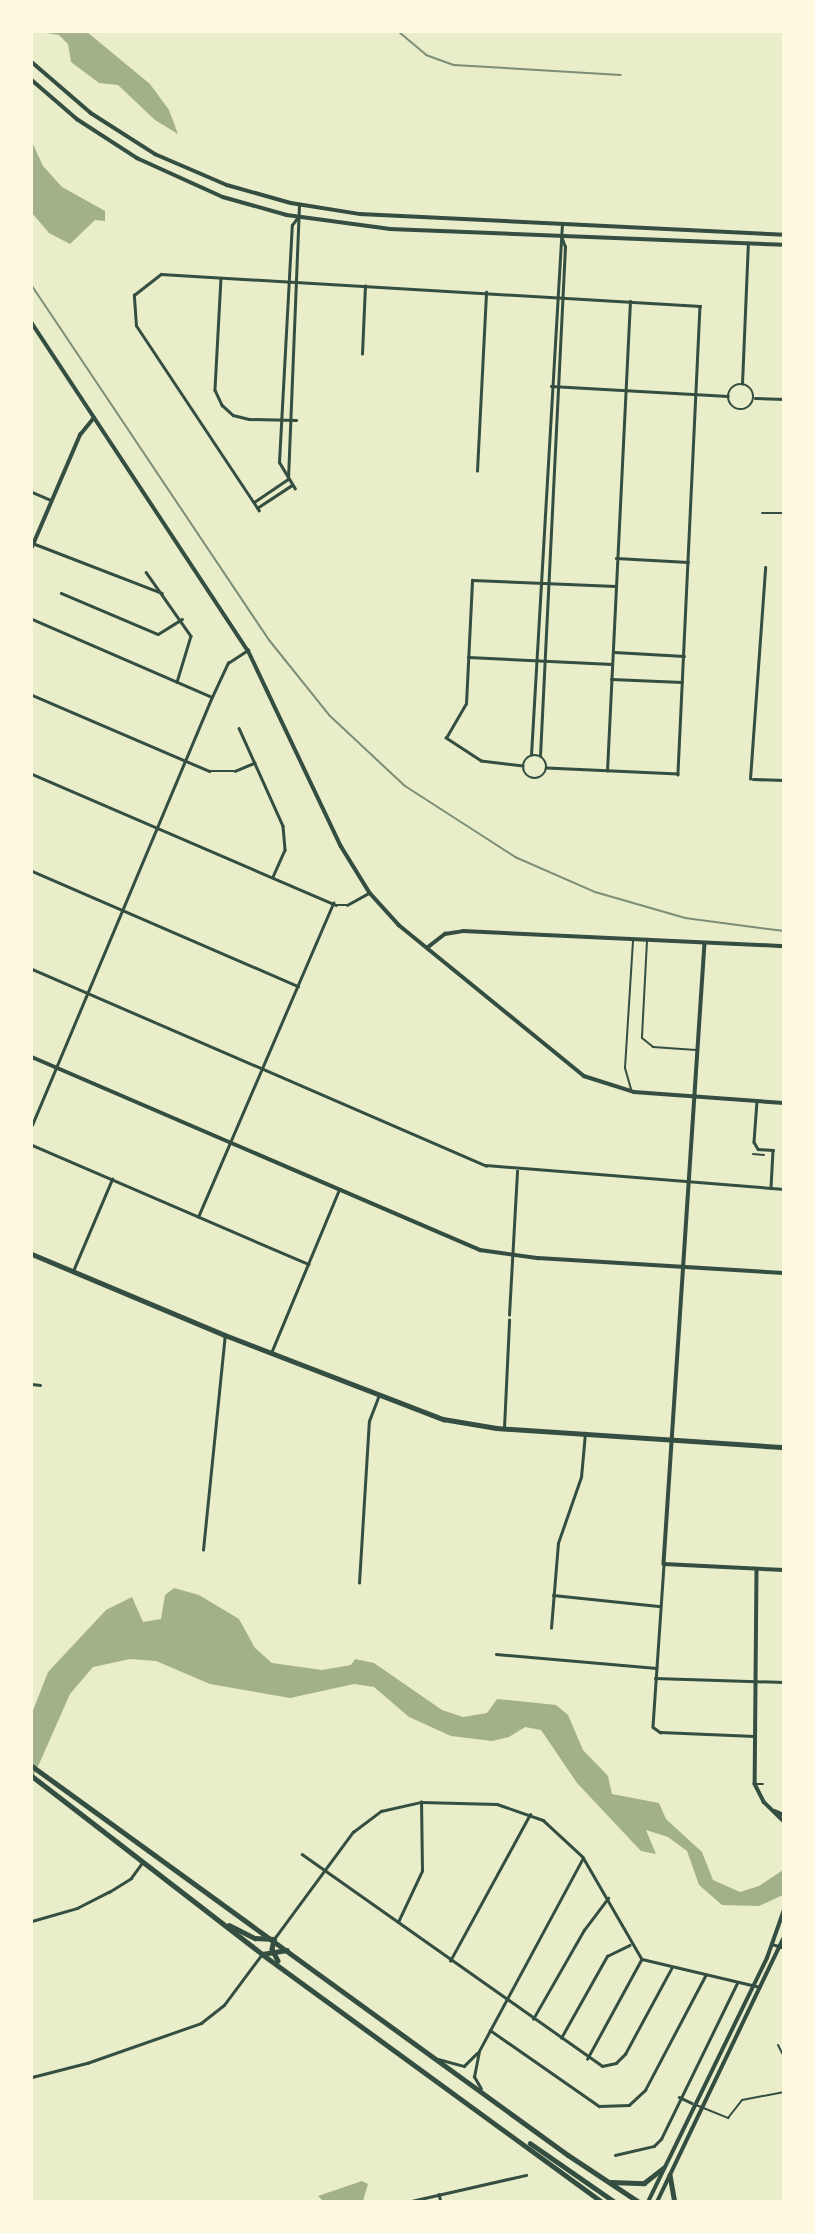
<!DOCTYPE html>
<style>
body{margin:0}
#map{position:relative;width:815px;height:2233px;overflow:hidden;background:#e9edc9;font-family:"Open Sans",sans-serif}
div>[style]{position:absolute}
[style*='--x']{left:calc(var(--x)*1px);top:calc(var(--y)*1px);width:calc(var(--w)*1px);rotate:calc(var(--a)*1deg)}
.water>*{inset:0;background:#a3b18a}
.service>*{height:2px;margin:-1px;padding:0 1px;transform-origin:1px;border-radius:1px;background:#344e41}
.pedestrian>*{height:2px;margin:-1px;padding:0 1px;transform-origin:1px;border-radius:1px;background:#344e41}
.minor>*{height:2.5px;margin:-1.25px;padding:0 1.25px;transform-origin:1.25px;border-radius:1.25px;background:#344e41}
.minor>.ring{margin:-1.25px;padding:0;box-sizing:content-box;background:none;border:2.5px solid #344e41;border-radius:50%}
.tertiary>*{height:3.5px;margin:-1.75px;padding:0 1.75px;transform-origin:1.75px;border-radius:1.75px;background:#344e41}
.secondary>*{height:3.5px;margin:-1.75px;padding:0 1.75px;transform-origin:1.75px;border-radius:1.75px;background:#344e41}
.primary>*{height:4.5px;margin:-2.25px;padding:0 2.25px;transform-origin:2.25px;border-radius:2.25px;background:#344e41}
.trunk>*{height:4.5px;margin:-2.25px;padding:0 2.25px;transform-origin:2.25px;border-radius:2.25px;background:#344e41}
.rail>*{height:2px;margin:-1px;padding:0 1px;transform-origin:1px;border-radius:1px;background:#7c8e77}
span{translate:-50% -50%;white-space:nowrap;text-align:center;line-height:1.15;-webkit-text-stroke:7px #fefae0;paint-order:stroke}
.frame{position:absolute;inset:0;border:33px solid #fefae0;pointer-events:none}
</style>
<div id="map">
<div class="water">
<i style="clip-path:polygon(40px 32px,87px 32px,150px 84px,169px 110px,178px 134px,155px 120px,118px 85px,99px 83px,71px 62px,68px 44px,59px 35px)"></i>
<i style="clip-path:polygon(32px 142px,43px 166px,62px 187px,105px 211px,105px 221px,95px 220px,70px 244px,49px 233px,32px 213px)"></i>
<i style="clip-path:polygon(174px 1588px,199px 1595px,239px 1619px,255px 1648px,272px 1663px,322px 1670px,351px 1665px,355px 1659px,374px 1663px,442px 1710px,463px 1717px,487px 1713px,497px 1699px,556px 1705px,568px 1715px,583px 1750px,608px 1776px,612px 1794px,659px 1803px,666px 1819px,702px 1852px,713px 1880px,740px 1892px,759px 1886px,783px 1870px,783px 1895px,759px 1906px,722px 1905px,699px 1885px,687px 1851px,668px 1837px,646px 1830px,656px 1854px,641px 1851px,577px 1783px,541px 1730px,525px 1727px,509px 1737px,492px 1741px,451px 1736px,409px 1717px,374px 1687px,354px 1684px,290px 1698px,210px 1684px,156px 1661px,130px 1659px,93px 1667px,70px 1694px,32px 1780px,32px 1713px,48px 1672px,106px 1610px,132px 1597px,143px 1622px,161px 1619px,165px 1595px)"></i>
<i style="clip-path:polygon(362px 2181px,368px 2184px,363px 2201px,323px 2201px,318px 2196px)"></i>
</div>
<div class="service">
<i style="--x:762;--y:513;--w:22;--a:0"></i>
<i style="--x:647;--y:941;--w:97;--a:93"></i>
<i style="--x:642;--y:1038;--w:14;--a:39"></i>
<i style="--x:653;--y:1047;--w:43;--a:4"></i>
<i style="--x:631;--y:1089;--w:22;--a:-106"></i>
<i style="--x:625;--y:1068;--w:128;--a:-86.4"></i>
<i style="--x:756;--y:1784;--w:7;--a:0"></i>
<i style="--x:778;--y:2045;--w:13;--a:63"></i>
<i style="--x:696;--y:2105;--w:35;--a:22"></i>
<i style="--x:728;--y:2118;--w:23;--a:-52"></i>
<i style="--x:742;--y:2100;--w:43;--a:-10.8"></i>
</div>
<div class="pedestrian">
<i style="--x:753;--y:1154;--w:11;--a:5"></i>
</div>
<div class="minor">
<i style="--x:221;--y:278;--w:112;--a:93.1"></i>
<i style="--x:215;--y:390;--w:17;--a:65"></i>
<i style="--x:222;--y:405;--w:15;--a:42"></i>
<i style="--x:233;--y:415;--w:16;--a:14"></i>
<i style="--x:249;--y:419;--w:47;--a:1.2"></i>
<i style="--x:362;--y:354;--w:68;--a:-87.5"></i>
<i style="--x:742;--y:384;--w:141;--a:-87.6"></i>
<i class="ring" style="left:728px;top:384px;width:23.5px;height:23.5px"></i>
<i style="--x:551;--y:386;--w:177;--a:3.2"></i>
<i style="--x:755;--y:398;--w:29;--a:2"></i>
<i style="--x:477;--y:471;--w:179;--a:-87.1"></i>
<i style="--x:288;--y:479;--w:274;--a:-87.7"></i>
<i style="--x:295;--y:489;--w:31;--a:-121"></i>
<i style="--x:279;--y:462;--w:237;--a:-86.9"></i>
<i style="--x:292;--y:225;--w:10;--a:-53"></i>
<i style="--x:32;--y:492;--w:21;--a:23"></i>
<i style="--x:254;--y:502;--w:41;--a:-34.1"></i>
<i style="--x:257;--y:508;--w:42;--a:-33.3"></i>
<i style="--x:259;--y:511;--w:222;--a:-123.6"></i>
<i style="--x:136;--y:326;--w:31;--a:-94"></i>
<i style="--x:134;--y:295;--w:34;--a:-38"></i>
<i style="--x:161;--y:274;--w:540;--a:3.4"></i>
<i style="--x:700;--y:306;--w:469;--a:92.7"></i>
<i style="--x:678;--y:774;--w:131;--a:-177.4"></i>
<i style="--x:35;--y:544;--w:136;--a:21.1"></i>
<i style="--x:616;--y:558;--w:72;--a:3.2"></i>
<i style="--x:146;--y:572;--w:78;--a:54.9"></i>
<i style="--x:191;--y:636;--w:48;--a:106.9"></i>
<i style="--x:61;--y:593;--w:105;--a:22.9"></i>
<i style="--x:158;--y:634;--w:28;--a:-32"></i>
<i style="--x:32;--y:619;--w:196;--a:23.4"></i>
<i style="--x:614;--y:652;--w:70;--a:3.3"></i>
<i style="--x:468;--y:657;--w:144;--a:2.8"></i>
<i style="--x:611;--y:679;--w:71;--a:2.4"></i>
<i style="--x:32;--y:695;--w:193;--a:23.2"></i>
<i style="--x:209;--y:771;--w:26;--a:0"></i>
<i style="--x:235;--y:771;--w:21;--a:-23"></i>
<i style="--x:239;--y:728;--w:107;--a:65.8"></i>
<i style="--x:283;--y:826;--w:24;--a:85"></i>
<i style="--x:285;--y:850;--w:30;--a:114"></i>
<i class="ring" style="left:523px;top:755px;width:21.5px;height:21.5px"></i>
<i style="--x:531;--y:755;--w:532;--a:-86.66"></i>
<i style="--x:540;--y:756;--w:510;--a:-87.19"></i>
<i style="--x:565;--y:247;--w:12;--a:-110"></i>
<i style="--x:523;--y:766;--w:42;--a:-173.2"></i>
<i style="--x:481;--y:761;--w:42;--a:-146.7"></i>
<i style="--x:446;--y:738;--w:39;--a:-60"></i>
<i style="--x:466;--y:704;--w:124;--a:-87.2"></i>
<i style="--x:472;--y:580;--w:143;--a:2.4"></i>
<i style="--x:607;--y:771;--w:470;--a:-87.2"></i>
<i style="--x:32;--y:774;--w:331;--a:23.3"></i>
<i style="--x:336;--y:905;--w:11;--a:0"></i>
<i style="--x:347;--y:905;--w:25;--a:-29"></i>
<i style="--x:750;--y:779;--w:212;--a:-85.9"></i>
<i style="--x:753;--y:779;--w:31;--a:2"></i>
<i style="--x:32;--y:871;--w:290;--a:23.4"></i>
<i style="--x:32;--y:969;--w:495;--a:23.4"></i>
<i style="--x:486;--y:1165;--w:299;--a:4.6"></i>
<i style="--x:757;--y:1101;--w:41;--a:94.2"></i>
<i style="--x:754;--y:1142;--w:8;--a:60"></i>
<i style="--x:758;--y:1149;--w:15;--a:4"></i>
<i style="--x:773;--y:1150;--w:38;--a:93"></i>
<i style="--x:32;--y:1125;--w:464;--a:-67.2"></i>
<i style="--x:212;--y:697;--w:38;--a:-65"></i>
<i style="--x:228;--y:663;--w:24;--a:-33"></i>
<i style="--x:32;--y:1145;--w:301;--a:23.3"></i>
<i style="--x:198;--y:1217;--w:342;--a:-66.7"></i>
<i style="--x:73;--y:1271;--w:100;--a:-67"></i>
<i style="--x:509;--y:1315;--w:144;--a:-86.8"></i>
<i style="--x:271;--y:1353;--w:174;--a:-67.4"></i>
<i style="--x:32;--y:1384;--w:8;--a:7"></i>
<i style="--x:504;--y:1428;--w:108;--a:-87.3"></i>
<i style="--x:784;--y:1449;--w:36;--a:90"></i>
<i style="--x:203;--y:1550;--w:216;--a:-84.2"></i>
<i style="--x:664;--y:1565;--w:162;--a:93.9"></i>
<i style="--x:653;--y:1727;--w:9;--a:36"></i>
<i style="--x:660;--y:1732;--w:94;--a:2.4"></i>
<i style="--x:359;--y:1583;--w:162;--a:-86.5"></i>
<i style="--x:369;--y:1421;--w:28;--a:-69"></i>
<i style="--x:553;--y:1595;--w:108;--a:5.9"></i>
<i style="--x:551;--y:1628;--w:85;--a:-85.3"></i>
<i style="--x:558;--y:1543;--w:70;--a:-70.8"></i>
<i style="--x:581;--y:1477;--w:44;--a:-84.8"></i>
<i style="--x:496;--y:1654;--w:161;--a:5"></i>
<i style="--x:655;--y:1678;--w:129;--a:1.8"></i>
<i style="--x:302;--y:1854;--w:367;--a:35.2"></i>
<i style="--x:602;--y:2066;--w:14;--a:-12"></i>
<i style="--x:616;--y:2063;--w:13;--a:-45"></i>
<i style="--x:625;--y:2054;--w:97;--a:-61.6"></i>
<i style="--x:32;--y:1921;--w:47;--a:-16.1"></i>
<i style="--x:77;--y:1908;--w:36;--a:-27"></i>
<i style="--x:109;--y:1892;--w:26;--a:-32"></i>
<i style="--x:131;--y:1878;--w:19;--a:-54"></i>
<i style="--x:398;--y:1922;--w:56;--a:-64.8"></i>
<i style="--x:422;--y:1871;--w:69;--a:-90.8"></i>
<i style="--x:274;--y:1939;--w:133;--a:-53.6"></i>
<i style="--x:353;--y:1832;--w:35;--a:-37"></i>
<i style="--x:381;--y:1811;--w:41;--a:-12.7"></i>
<i style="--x:421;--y:1802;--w:76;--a:1.5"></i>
<i style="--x:497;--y:1804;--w:49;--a:19.2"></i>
<i style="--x:543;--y:1820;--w:54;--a:42.8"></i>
<i style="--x:583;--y:1857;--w:118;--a:60"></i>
<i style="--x:642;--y:1959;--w:121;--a:13.3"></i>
<i style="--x:772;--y:1944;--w:13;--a:18"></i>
<i style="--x:450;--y:1961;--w:167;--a:-61.4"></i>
<i style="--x:533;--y:2019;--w:103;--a:-60.2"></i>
<i style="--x:584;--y:1930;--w:40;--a:-53"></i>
<i style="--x:490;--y:2030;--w:133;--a:34.9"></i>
<i style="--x:599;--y:2106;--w:30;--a:-2"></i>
<i style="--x:629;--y:2105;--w:22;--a:-43"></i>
<i style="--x:645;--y:2090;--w:129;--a:-62.2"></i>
<i style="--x:561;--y:2038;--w:94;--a:-60.7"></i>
<i style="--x:607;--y:1956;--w:25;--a:-26"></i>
<i style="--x:438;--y:2059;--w:27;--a:15"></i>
<i style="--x:464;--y:2066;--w:18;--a:-45"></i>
<i style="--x:587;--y:2059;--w:113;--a:-61.4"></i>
<i style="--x:32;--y:2077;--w:57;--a:-14.3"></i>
<i style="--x:87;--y:2063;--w:121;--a:-19.3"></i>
<i style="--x:201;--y:2023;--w:29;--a:-38"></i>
<i style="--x:224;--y:2005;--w:64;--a:-53.3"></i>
<i style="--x:481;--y:2089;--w:14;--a:-120"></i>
<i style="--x:474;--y:2077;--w:26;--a:-79"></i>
<i style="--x:479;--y:2051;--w:219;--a:-61.7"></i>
<i style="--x:679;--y:2097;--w:14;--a:25"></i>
<i style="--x:615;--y:2155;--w:40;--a:-13"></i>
<i style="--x:654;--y:2146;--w:10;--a:-45"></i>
<i style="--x:661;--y:2139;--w:174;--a:-64"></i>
<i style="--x:439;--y:2194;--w:8;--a:76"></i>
<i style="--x:407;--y:2202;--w:122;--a:-12.8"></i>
</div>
<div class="tertiary">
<i style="--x:32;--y:323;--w:392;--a:56.6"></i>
<i style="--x:248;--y:650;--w:217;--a:64.6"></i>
<i style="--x:341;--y:846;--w:55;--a:58.3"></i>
<i style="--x:370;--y:893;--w:43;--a:47.8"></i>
<i style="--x:399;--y:925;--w:239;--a:39.2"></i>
<i style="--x:584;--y:1076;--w:52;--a:17.7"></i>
<i style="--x:634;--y:1092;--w:150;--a:4.2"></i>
<i style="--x:32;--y:547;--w:122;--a:-66.8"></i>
<i style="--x:80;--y:435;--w:22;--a:-51"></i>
<i style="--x:705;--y:943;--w:622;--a:93.78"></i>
<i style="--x:664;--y:1564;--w:120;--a:2.9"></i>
<i style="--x:427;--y:948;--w:23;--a:-38"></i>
<i style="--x:445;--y:934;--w:18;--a:-9"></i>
<i style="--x:463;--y:931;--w:321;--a:2.7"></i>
<i style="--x:757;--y:1569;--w:215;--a:90.5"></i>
<i style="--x:755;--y:1784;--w:20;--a:63"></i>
<i style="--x:764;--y:1802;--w:28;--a:44"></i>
<i style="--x:775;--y:1811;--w:10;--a:24"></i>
<i style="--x:648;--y:2202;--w:271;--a:-64"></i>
<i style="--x:767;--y:1958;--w:51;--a:-70.5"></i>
<i style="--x:657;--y:2202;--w:294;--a:-64.4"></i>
</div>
<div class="secondary">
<i style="--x:32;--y:62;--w:78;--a:40.8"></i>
<i style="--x:91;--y:113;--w:76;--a:32.6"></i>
<i style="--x:155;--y:154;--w:78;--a:23.3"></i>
<i style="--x:227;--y:185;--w:66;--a:15.7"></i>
<i style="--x:291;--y:203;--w:70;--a:9.1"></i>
<i style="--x:360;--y:214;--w:425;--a:2.8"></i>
<i style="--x:32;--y:80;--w:60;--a:40.9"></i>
<i style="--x:77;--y:119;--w:72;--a:33"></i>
<i style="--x:137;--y:158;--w:94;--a:24.4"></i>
<i style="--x:223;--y:197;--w:66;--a:15.7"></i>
<i style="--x:287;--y:215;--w:104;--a:7.7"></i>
<i style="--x:390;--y:229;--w:394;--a:2.3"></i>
<i style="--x:32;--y:1057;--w:488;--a:23.3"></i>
<i style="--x:480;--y:1250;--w:59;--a:7.9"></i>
<i style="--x:538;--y:1258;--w:246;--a:3.5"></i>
</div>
<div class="primary">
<i style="--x:32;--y:1254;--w:209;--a:22.8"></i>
<i style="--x:225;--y:1335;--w:234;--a:21.1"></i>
<i style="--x:443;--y:1419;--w:54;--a:9.6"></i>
<i style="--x:496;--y:1428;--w:289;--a:3.8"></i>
</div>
<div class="trunk">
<i style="--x:32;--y:1766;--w:662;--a:35.97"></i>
<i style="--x:568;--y:2155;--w:85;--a:33.5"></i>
<i style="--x:32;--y:1776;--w:291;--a:37.7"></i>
<i style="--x:262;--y:1954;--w:421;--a:36.1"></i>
<i style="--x:229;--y:1925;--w:29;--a:27"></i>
<i style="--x:255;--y:1938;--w:19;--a:3"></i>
<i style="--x:274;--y:1939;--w:10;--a:101"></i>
<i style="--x:272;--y:1949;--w:13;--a:63"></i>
<i style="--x:262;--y:1954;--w:25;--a:-9"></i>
<i style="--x:530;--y:2143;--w:103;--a:34.8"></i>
<i style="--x:670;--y:2175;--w:27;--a:80"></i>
<i style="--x:611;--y:2182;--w:33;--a:2"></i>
<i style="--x:644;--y:2183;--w:24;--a:-38"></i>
</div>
<div class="rail">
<i style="--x:399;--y:32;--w:35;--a:40"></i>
<i style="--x:426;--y:55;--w:30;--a:20"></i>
<i style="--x:454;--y:65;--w:167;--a:3.4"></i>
<i style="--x:32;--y:286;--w:426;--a:56.2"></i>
<i style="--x:269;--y:640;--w:96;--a:51.3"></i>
<i style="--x:329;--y:715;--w:104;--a:43.1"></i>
<i style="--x:405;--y:786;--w:131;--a:32.8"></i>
<i style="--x:515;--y:857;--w:87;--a:23.6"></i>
<i style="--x:595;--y:892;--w:94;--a:16.1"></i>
<i style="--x:685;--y:918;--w:100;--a:7.5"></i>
</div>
<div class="frame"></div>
</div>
